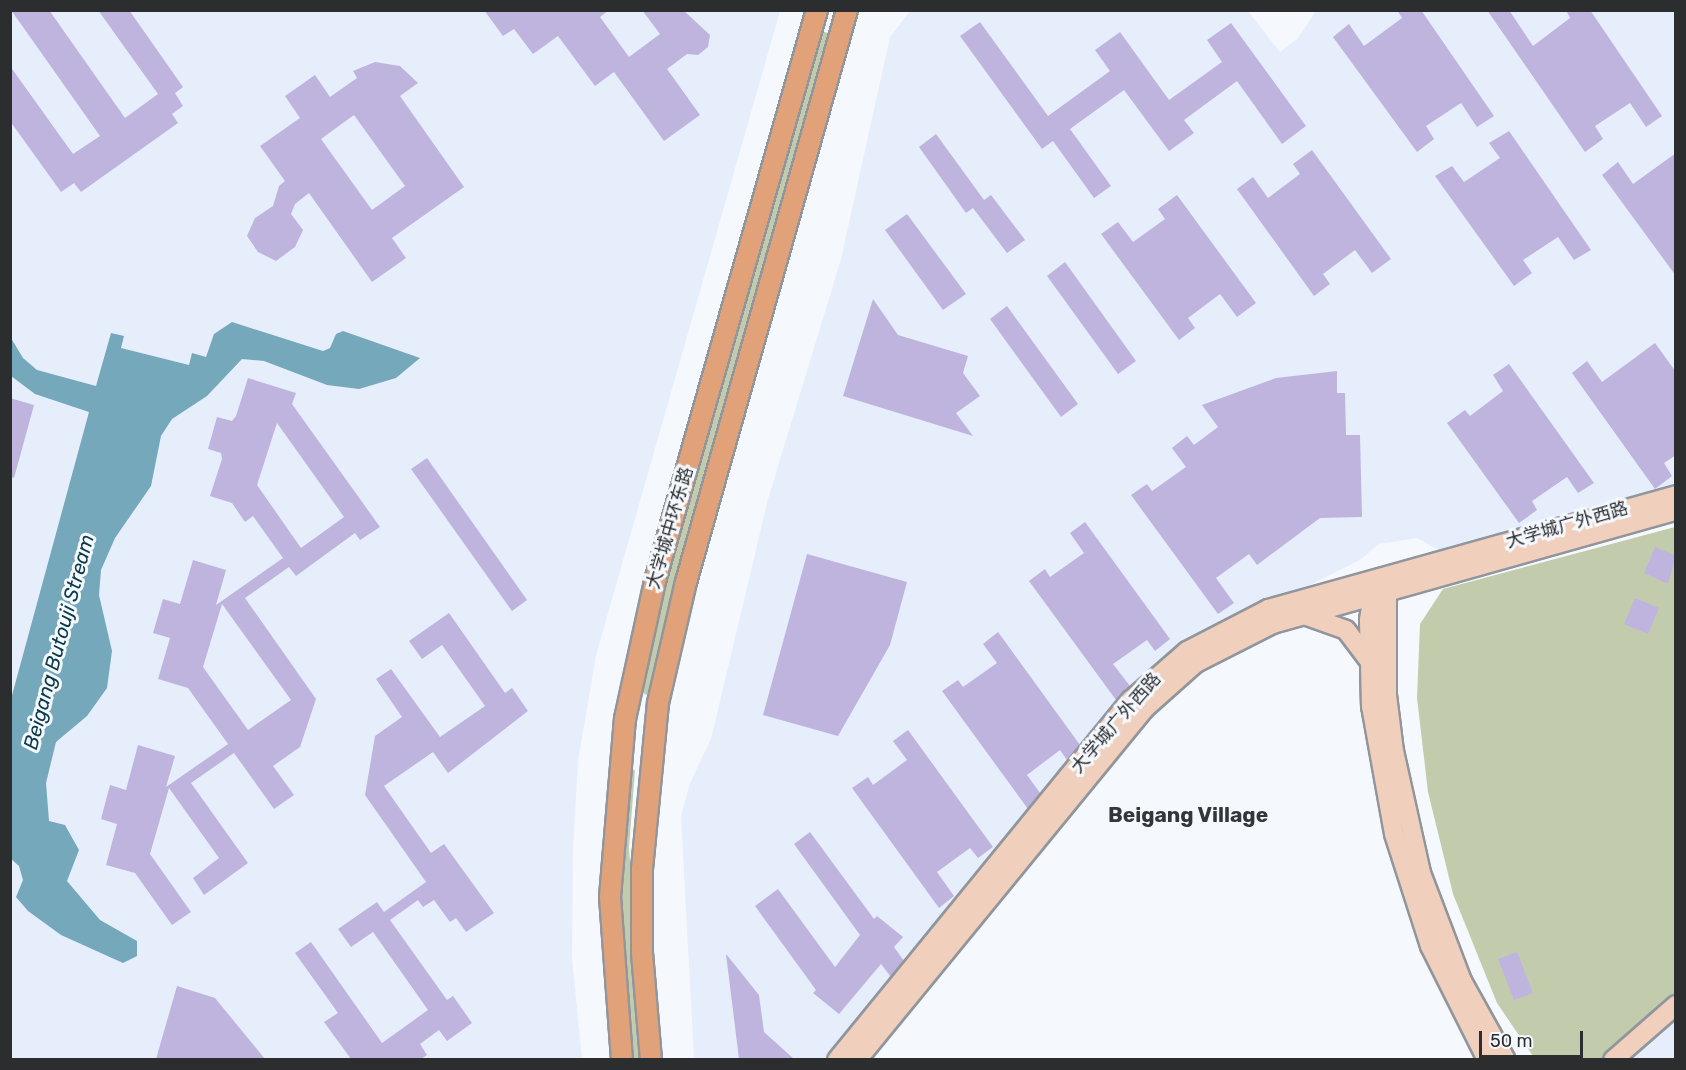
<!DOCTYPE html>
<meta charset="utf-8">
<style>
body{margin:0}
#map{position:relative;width:1686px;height:1070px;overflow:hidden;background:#f5f9fe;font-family:Rubik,"Noto Sans SC",sans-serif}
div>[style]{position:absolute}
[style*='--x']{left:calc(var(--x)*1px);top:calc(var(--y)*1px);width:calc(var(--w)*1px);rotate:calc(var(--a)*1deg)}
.built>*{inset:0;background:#e6eefc}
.green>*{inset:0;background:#c2ccad}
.water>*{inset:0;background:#75a8bb}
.building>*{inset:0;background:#beb4de}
.roads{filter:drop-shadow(2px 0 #91959c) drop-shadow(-2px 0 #91959c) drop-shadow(0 2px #91959c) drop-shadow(0 -2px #91959c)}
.secondary>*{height:18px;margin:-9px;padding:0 9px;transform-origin:9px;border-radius:9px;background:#f0d0bd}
.primary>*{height:20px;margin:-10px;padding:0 10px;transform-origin:10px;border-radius:10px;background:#e1a27a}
span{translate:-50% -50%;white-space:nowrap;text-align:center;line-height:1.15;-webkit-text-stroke:6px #f5f9fe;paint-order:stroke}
.street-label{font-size:18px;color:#2b2d2f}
.water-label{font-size:20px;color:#0a3948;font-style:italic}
.quarter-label{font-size:21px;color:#33363b;font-weight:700}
.frame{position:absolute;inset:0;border:12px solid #2b2d2f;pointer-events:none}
.scale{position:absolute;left:1479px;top:1031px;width:104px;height:27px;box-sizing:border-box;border:3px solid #2b2d2f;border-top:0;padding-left:8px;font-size:18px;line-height:21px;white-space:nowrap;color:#2b2d2f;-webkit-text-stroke:4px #f5f9fe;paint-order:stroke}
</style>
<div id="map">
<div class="built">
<i style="clip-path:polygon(10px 11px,780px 11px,596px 655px,578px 761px,573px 850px,572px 958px,582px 1059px,11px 1059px)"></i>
<i style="clip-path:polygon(910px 11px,1248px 11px,1280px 52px,1298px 38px,1316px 11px,1675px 11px,1675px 488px,1445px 554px,1417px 538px,1379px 544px,1360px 560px,1184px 648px,979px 873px,826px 1059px,694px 1059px,681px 816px,690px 783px,711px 739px,768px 499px,841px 259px,890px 37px)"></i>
<i style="clip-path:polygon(1675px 1019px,1675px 1059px,1629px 1059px)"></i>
</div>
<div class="green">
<i style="clip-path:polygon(820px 31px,829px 33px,786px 199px,677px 578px,651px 692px,645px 695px,642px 689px,665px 576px)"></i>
<i style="clip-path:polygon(1675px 527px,1675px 1000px,1606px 1059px,1535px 1059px,1497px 1003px,1453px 894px,1428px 792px,1417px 698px,1420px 624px,1443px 589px)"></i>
<i style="clip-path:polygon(630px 766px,635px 771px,629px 847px,643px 1059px,633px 1059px,626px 1020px,619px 901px)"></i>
</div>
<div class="water">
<i style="clip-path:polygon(232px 322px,323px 351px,330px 348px,336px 334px,343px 331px,420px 358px,396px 378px,359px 389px,327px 385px,264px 361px,242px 359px,207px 396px,172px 419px,161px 436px,151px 486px,115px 538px,101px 570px,99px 595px,112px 651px,107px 688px,87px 716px,56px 742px,46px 783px,49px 821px,65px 825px,79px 850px,67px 881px,100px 920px,137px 941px,137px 956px,123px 963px,61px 935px,28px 911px,16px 897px,23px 880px,19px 866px,11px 859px,11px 699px,89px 412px,35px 394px,11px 376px,11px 338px,23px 358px,37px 370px,96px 386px,111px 333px,124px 336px,121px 348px,189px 365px,192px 353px,206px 357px,214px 334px)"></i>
</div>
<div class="building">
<i style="clip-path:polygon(11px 10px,49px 10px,125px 118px,158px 94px,98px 10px,129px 10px,183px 87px,175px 93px,183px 106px,172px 114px,178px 123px,81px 192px,74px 183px,61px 192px,10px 121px,10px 66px,73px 154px,100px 136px)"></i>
<i style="clip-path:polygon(484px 10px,609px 10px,600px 17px,629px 57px,660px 34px,642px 10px,683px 10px,710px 35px,708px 47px,698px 55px,687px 54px,667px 69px,700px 115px,664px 141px,614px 72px,595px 86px,558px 36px,533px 54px,514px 29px,503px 36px)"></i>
<i style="clip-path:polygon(1397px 10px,1421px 10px,1494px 116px,1477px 127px,1461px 103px,1426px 126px,1434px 139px,1417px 152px,1333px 37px,1349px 24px,1364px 46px,1402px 18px)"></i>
<i style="clip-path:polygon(1487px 10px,1509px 10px,1533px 46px,1570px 18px,1566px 10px,1590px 10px,1662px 116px,1646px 127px,1630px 103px,1595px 126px,1603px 139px,1585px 152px)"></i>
<i style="clip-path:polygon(980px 22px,1048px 116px,1110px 71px,1095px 50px,1120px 32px,1169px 100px,1222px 62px,1207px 40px,1231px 23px,1306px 126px,1282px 144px,1237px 81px,1184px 120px,1194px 133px,1169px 151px,1124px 90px,1070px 129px,1111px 186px,1094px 198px,1053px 141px,1042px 149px,960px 36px)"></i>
<i style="clip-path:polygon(evenodd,375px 62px,400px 66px,418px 83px,400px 96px,464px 187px,392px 238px,406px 258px,372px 282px,309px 193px,295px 204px,291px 214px,303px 230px,295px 247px,276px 261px,258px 252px,247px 236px,255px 218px,273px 206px,279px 186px,285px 181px,260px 146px,300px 118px,285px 96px,315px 75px,330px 97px,357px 78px,353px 71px,375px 62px,354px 115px,405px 186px,372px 210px,321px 139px,354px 115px)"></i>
<i style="clip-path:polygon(1509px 131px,1591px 250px,1574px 260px,1558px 237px,1523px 260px,1532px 273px,1514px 286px,1435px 176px,1452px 166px,1464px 182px,1500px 158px,1489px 143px)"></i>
<i style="clip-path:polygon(936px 134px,984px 200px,991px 195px,1025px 240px,1007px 253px,973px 208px,966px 213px,919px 147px)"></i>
<i style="clip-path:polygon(1312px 150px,1391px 259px,1372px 273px,1355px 250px,1323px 274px,1330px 284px,1314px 296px,1237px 189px,1253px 177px,1268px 198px,1300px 174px,1293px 164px)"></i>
<i style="clip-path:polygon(1676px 153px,1676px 276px,1602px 175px,1618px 162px,1633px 184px)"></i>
<i style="clip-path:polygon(1177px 195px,1256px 303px,1237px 317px,1220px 294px,1188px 318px,1195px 328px,1179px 340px,1101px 234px,1118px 222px,1133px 242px,1165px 219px,1158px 209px)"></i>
<i style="clip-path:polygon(907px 214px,966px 294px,943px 310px,885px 230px)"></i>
<i style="clip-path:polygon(1065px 262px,1136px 361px,1118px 374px,1047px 276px)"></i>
<i style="clip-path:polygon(873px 299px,898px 335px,968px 356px,963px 373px,980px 396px,956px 413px,973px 436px,843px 396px)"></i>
<i style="clip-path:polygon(1007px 306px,1078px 404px,1061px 417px,990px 319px)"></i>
<i style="clip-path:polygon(1655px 343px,1676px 372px,1676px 455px,1664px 463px,1672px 476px,1655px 489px,1572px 373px,1587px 361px,1602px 382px)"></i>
<i style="clip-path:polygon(1509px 364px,1594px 483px,1578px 493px,1567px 477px,1532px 501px,1537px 510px,1519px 523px,1447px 423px,1465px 410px,1470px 416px,1503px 391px,1493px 375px)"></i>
<i style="clip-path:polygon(1337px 371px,1337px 393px,1345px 393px,1346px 435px,1360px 435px,1362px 517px,1320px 518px,1257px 565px,1249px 554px,1216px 578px,1234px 603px,1218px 614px,1131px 495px,1147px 484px,1152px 491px,1186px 467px,1172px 448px,1187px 436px,1194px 445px,1218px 427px,1202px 405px,1276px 378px)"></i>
<i style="clip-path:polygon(evenodd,248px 378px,296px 393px,292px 404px,380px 527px,360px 540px,355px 533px,296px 576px,289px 567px,245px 598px,316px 699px,300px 747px,273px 766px,294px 795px,274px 809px,234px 753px,191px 783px,248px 863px,204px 895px,193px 878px,219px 858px,169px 788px,150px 854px,191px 912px,172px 925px,135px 873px,106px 865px,117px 824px,101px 819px,110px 785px,126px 790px,138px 745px,175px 756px,166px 787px,228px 744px,188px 688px,158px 679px,170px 638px,153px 633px,163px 599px,180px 604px,193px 560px,226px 570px,216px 605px,283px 558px,253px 516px,245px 522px,232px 503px,210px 496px,222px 459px,221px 453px,208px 449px,217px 417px,232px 421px,236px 416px,248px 378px,277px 423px,344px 517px,301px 548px,257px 485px,277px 423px,248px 378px,222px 604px,291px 700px,248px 730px,203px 667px,222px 604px)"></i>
<i style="clip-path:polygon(10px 398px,34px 405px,14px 478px,10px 477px)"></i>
<i style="clip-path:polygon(427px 458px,527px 600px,512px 611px,411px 469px)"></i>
<i style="clip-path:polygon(1085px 522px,1170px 639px,1155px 651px,1147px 640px,1113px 664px,1130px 686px,1116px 700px,1029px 581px,1045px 569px,1050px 577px,1084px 553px,1070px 533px)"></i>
<i style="clip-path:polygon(1655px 547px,1676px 556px,1668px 584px,1644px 573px)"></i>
<i style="clip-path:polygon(807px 554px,907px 582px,890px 645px,838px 736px,763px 715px)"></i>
<i style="clip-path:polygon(1635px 598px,1659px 608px,1648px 634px,1624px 624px)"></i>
<i style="clip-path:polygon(449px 613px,505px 693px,512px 688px,528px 711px,448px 773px,433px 752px,384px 786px,431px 853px,444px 844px,494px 913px,466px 932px,456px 918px,450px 922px,434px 900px,423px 907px,418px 900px,390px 920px,447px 1000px,453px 996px,472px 1023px,447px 1041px,439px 1030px,420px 1044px,427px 1055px,421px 1059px,351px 1059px,324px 1022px,338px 1013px,295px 953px,311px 942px,382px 1043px,428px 1010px,373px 932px,351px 947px,338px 929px,377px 902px,384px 912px,426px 882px,365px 795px,375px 736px,402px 717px,376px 679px,391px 669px,440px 737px,485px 706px,442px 645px,422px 659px,409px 641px)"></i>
<i style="clip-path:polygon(998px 632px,1080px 745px,1067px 760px,1060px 750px,1027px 775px,1040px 793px,1028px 809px,942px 691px,958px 680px,963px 687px,997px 663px,983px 644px)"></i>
<i style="clip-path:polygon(908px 730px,993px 847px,978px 858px,970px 848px,937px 872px,954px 896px,939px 908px,852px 788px,868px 777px,873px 785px,907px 760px,893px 741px)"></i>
<i style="clip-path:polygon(810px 832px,874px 919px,877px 916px,903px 937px,894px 947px,904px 961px,891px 977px,881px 964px,839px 1014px,813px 993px,816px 990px,755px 906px,778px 889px,835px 967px,860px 935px,794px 844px)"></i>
<i style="clip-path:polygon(1517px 952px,1533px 993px,1514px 1000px,1498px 959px)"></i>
<i style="clip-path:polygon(726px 954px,759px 995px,764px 1032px,794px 1059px,739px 1059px)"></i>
<i style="clip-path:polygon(177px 986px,215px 998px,265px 1059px,156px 1059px)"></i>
</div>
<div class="roads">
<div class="secondary">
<i style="--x:1381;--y:582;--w:12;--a:59"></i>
<i style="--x:1387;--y:592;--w:103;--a:90"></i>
<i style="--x:1387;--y:695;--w:56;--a:82.9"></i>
<i style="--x:1394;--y:751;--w:125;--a:77.5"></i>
<i style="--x:1421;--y:873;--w:116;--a:69.2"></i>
<i style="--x:1462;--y:981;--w:90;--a:60.9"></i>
<i style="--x:1374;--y:588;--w:32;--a:99"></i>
<i style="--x:1369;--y:620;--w:86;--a:88.7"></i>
<i style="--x:1371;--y:706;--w:130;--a:79.8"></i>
<i style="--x:1394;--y:834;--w:118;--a:72.2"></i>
<i style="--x:1430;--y:946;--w:127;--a:63.4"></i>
<i style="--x:1307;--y:616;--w:41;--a:19.7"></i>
<i style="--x:1346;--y:630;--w:38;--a:53"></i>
<i style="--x:837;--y:1060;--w:465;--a:-50.8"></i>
<i style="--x:1131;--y:700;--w:74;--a:-41.2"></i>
<i style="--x:1187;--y:651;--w:91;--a:-27.4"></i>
<i style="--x:1268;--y:609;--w:424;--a:-15.6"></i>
<i style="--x:857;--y:1060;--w:452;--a:-50.7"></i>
<i style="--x:1143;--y:710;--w:71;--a:-41.6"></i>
<i style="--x:1196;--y:663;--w:86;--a:-26.9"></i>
<i style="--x:1273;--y:624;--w:419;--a:-15.7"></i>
<i style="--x:1613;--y:1060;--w:84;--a:-41.1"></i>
</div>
<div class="primary">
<i style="--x:622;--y:1060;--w:163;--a:-94.2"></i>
<i style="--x:610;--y:897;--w:179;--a:-85.2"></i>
<i style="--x:625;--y:719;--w:141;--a:-77.7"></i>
<i style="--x:655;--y:581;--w:594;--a:-74.16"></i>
<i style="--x:651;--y:1060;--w:107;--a:-94.8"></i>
<i style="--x:642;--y:953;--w:84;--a:-90"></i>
<i style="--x:642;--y:869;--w:167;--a:-84.5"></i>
<i style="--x:658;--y:703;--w:124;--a:-77"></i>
<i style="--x:686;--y:582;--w:594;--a:-74.28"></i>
</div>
</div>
<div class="street-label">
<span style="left:1567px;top:525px;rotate:-16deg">大学城广外西路</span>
<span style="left:670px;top:528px;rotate:-74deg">大学城中环东路</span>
<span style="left:1116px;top:723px;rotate:-49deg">大学城广外西路</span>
</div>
<div class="water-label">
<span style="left:59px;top:642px;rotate:-75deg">Beigang Butouji Stream</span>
</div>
<div class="quarter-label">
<span style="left:1188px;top:815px">Beigang Village</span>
</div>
<div class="frame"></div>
<div class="scale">50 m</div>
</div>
